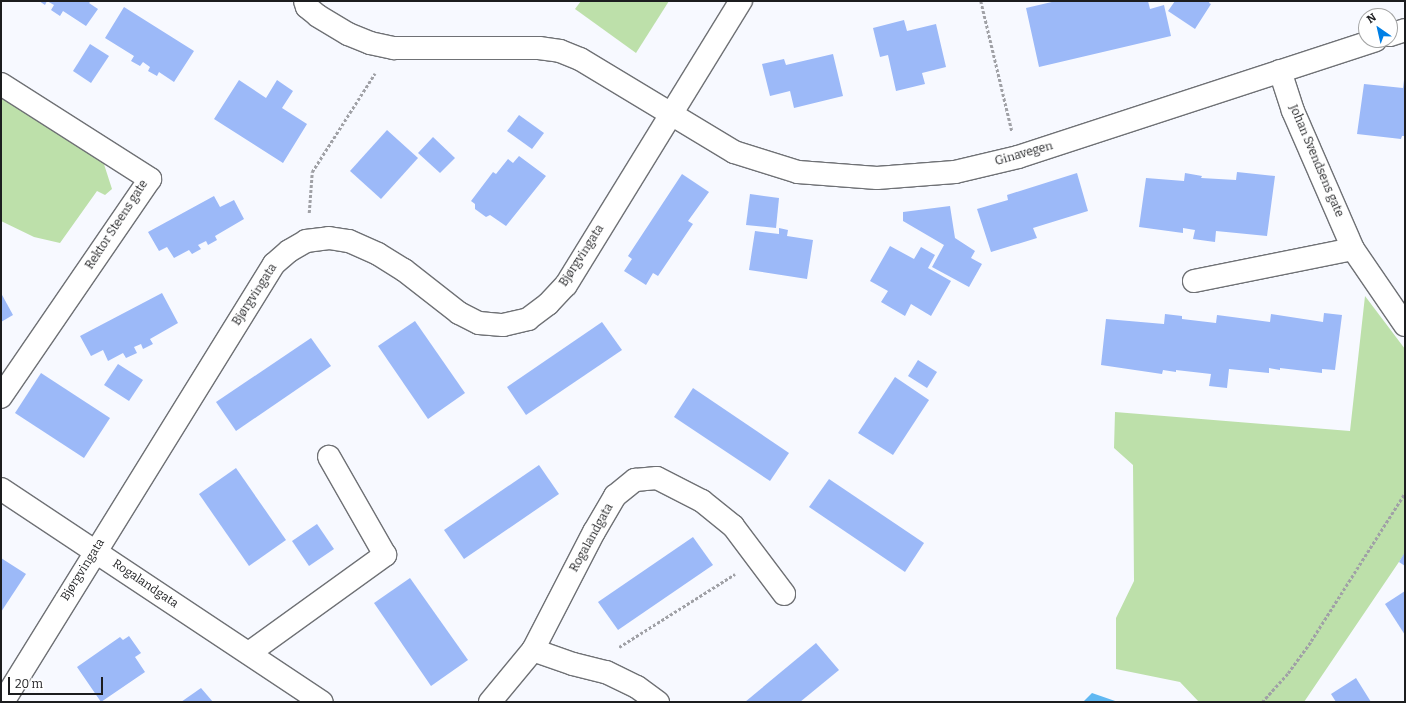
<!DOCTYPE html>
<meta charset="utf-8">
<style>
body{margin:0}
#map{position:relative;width:1406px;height:703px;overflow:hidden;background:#f7f9ff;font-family:Bitter,serif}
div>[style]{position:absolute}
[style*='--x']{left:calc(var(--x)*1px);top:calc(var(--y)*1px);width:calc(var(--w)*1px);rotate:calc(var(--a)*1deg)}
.green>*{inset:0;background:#bde0aa}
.water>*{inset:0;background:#60b8f2}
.building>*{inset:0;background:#9cb9f8}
.path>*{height:2.5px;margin-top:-1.25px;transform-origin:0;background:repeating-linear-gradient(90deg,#a0a1a6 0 3px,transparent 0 5px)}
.roads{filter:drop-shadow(1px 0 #6f7175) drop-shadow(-1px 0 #6f7175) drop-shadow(0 1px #6f7175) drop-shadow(0 -1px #6f7175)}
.minor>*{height:22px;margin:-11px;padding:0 11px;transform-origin:11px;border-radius:11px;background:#fff}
span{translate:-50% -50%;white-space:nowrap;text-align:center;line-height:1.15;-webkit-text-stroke:3.5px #fff;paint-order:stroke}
.street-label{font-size:12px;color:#1c1d1f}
.frame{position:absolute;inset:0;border:2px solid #1c1d1f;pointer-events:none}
.north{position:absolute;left:1358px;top:8px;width:40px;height:40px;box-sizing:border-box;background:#fff;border:1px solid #a4a5a5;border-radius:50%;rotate:326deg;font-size:11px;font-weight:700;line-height:16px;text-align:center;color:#1c1d1f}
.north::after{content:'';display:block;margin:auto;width:14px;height:18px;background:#007fe5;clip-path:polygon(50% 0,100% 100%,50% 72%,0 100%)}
.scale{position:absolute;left:8px;top:677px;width:95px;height:18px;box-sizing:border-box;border:2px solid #1c1d1f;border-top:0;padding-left:5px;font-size:12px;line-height:14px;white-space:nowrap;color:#1c1d1f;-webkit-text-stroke:3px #fff;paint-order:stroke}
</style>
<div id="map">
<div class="green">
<i style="clip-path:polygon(581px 1px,669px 1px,636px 53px,575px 9px)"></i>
<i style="clip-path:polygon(1px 92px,102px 158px,112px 189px,105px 195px,97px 191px,60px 243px,34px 237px,1px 221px)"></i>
<i style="clip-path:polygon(1365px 296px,1405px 349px,1405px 553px,1304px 702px,1199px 702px,1180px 682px,1116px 669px,1116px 618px,1134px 581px,1133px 465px,1114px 448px,1115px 412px,1350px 431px)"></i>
</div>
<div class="water">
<i style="clip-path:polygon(1092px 693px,1118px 702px,1083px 702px)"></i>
</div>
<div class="building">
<i style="clip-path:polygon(39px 1px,91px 1px,89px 3px,98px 9px,86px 26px,63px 11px,60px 16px,51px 10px,54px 5px,47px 1px,45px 5px)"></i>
<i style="clip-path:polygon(1056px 1px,1148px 1px,1150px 9px,1164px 5px,1171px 36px,1039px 67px,1026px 8px)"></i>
<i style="clip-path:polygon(1175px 1px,1210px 1px,1209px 3px,1211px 4px,1195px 29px,1168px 11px)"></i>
<i style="clip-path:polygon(124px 7px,194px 51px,174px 82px,159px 72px,157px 76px,148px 71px,150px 67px,143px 62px,140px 66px,131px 61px,134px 56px,105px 38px)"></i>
<i style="clip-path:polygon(904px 20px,907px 31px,936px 24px,946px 67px,922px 73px,925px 84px,896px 91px,888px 55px,880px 57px,873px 28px)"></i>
<i style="clip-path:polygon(90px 44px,109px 56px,91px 83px,73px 71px)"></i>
<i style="clip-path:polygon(833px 54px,843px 96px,794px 108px,790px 91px,770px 96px,762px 64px,784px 59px,786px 65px)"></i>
<i style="clip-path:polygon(239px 80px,266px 98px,277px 80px,293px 91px,282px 108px,307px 124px,283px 163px,214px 119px)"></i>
<i style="clip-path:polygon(1404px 80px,1405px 136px,1402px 136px,1401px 139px,1357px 134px,1364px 84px,1403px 88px)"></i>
<i style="clip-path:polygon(519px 115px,544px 133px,532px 149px,507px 131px)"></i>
<i style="clip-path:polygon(387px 130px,418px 158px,381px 199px,350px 171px)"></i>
<i style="clip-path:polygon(433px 137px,455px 158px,440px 173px,418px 153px)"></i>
<i style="clip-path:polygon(519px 156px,546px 176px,506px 226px,490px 215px,486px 217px,475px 209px,475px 204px,471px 201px,493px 172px,496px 174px,508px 159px,513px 163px)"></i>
<i style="clip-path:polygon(1237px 172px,1275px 176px,1267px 236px,1216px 231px,1215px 242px,1193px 239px,1195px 230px,1183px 228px,1183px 233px,1139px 227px,1146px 178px,1184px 181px,1185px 173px,1202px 176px,1201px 178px,1236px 180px)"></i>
<i style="clip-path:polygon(1077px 173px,1088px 211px,1033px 228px,1037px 238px,991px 252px,977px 209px,1008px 200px,1007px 195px)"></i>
<i style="clip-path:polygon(682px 174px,709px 192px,688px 221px,693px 224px,658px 276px,653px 273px,646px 285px,624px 271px,632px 259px,628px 256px)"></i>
<i style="clip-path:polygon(750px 194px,779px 198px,776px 228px,746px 225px)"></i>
<i style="clip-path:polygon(214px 196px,220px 207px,234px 200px,244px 219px,215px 236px,217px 240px,208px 245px,206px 241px,198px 245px,201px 249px,192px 254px,189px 250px,174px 258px,167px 247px,159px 251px,148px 232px)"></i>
<i style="clip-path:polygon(950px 206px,955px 238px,975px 251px,971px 258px,982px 264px,969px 287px,932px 267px,944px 245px,903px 221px,903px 212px)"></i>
<i style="clip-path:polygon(779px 228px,788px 230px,787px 236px,813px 240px,807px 279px,749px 270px,755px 231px,779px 234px)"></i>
<i style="clip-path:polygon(890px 246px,914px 259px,921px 247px,935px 255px,928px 268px,951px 281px,931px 316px,911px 304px,905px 316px,881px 302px,888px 291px,870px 281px)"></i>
<i style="clip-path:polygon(1px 293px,13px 315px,1px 322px)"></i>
<i style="clip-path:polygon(162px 293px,178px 323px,150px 339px,153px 344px,143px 349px,141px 344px,134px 347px,137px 353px,126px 358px,123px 353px,108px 361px,103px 350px,91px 356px,80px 336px)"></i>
<i style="clip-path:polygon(1324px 313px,1342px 315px,1335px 370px,1322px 369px,1322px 373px,1280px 368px,1280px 370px,1269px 368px,1269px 373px,1229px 369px,1227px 388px,1209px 386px,1211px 374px,1176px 370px,1176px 372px,1163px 370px,1162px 374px,1101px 365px,1106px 319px,1164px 324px,1165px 314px,1182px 316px,1182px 319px,1216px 323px,1217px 315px,1270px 322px,1271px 314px,1323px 322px)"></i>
<i style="clip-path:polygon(415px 321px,465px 393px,428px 419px,378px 346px)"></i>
<i style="clip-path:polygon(602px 322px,622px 350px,526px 415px,507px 387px)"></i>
<i style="clip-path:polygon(311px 338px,331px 366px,236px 431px,216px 402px)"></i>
<i style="clip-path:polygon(918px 360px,937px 372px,927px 388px,908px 376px)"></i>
<i style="clip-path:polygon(118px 364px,143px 380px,129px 401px,104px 385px)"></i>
<i style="clip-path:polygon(41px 373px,110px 418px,84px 458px,15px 413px)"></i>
<i style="clip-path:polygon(895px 377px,929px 400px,893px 455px,858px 433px)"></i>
<i style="clip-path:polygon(693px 388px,789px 453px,770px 481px,674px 417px)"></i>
<i style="clip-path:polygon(539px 465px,559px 494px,464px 559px,444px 530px)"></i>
<i style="clip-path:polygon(236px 468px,286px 540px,249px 566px,199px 494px)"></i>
<i style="clip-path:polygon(829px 479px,924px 543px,905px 572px,809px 507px)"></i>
<i style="clip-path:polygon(317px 524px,334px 549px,309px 566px,292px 541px)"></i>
<i style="clip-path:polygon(693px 537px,713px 565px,618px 630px,598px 602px)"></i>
<i style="clip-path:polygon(1405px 552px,1405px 566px,1399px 562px)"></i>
<i style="clip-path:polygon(1px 558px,26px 574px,1px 612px)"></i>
<i style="clip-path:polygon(410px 578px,468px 660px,431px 686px,374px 603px)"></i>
<i style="clip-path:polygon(1405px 591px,1405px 635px,1385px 604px)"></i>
<i style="clip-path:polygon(129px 636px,141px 653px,135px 657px,145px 672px,101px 702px,77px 667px,120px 637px,123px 640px)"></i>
<i style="clip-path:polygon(816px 643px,839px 670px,800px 702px,745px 702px)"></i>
<i style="clip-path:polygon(1356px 678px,1371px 702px,1336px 702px,1331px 694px)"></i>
<i style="clip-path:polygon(201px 688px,213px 702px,181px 702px)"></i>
</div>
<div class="path">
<i style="--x:981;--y:1;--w:134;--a:76.6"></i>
<i style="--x:309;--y:213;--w:41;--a:-85.8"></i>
<i style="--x:312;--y:172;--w:117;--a:-57.5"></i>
<i style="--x:619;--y:647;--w:137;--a:-32.2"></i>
<i style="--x:1262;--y:702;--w:39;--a:-48"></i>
<i style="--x:1288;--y:673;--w:39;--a:-54"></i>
<i style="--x:1311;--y:641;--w:175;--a:-57.6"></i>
</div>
<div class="roads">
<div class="minor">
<i style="--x:305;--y:1;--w:6;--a:72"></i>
<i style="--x:307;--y:7;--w:14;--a:39"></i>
<i style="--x:318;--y:16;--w:35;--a:31"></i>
<i style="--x:348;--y:34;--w:24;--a:22"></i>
<i style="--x:370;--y:43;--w:25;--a:12"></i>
<i style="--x:394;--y:48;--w:145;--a:0"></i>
<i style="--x:539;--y:48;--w:21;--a:8"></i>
<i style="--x:560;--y:51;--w:22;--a:22"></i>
<i style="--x:580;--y:59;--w:180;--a:31.1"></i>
<i style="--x:734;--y:152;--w:67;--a:17.4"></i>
<i style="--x:798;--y:172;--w:79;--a:4.3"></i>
<i style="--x:877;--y:178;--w:78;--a:-4.4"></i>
<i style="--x:955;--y:172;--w:65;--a:-13.4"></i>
<i style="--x:1018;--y:157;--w:376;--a:-18.1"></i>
<i style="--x:1390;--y:35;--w:16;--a:-18"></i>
<i style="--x:1280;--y:71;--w:42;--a:72"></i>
<i style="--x:1293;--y:111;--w:150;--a:66.5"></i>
<i style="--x:1353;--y:249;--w:92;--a:55.6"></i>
<i style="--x:1;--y:84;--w:177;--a:32.5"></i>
<i style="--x:150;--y:179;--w:264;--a:124.4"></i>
<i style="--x:1194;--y:281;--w:162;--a:-11.4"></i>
<i style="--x:1;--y:489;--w:385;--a:33.6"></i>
<i style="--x:533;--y:650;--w:42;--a:19.3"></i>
<i style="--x:573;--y:664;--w:34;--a:14"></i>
<i style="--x:606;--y:672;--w:34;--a:26"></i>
<i style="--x:637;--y:687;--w:26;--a:36"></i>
<i style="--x:249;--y:653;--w:168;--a:-35.8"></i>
<i style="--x:385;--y:555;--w:113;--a:-119.7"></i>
<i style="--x:3;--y:702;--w:515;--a:-58.25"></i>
<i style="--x:274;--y:264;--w:20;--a:-41"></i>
<i style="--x:289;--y:251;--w:20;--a:-30"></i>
<i style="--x:306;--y:241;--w:23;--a:-7"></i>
<i style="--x:329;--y:238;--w:20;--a:9"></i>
<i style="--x:349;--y:241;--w:32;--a:24"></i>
<i style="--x:378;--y:254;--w:31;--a:32"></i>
<i style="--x:404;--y:270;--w:70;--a:38"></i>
<i style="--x:459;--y:313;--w:22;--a:27"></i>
<i style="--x:479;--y:323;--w:24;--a:5"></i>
<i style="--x:503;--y:325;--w:26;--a:-13"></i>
<i style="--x:528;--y:319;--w:25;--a:-37"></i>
<i style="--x:548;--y:304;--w:26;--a:-47"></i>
<i style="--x:566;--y:285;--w:334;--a:-58.4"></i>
<i style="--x:490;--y:702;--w:67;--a:-50.4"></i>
<i style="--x:533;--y:650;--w:133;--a:-62.7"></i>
<i style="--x:594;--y:532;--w:42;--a:-59.7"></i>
<i style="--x:615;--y:496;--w:26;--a:-39"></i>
<i style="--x:635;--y:480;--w:22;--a:-5"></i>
<i style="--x:657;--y:478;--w:51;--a:27.1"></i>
<i style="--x:702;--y:501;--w:40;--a:39"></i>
<i style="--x:733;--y:526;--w:85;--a:53.1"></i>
</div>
</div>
<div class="street-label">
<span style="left:1024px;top:154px;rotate:-16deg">Ginavegen</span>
<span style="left:1316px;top:161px;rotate:67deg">Johan Svendsens gate</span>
<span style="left:117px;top:225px;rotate:-57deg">Rektor Steens gate</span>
<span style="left:582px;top:256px;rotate:-57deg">Bjørgvingata</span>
<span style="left:255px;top:295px;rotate:-57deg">Bjørgvingata</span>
<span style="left:592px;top:538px;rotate:-61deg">Rogalandgata</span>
<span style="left:83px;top:570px;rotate:-58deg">Bjørgvingata</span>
<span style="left:145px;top:584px;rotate:34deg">Rogalandgata</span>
</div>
<div class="frame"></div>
<div class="north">N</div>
<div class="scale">20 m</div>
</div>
